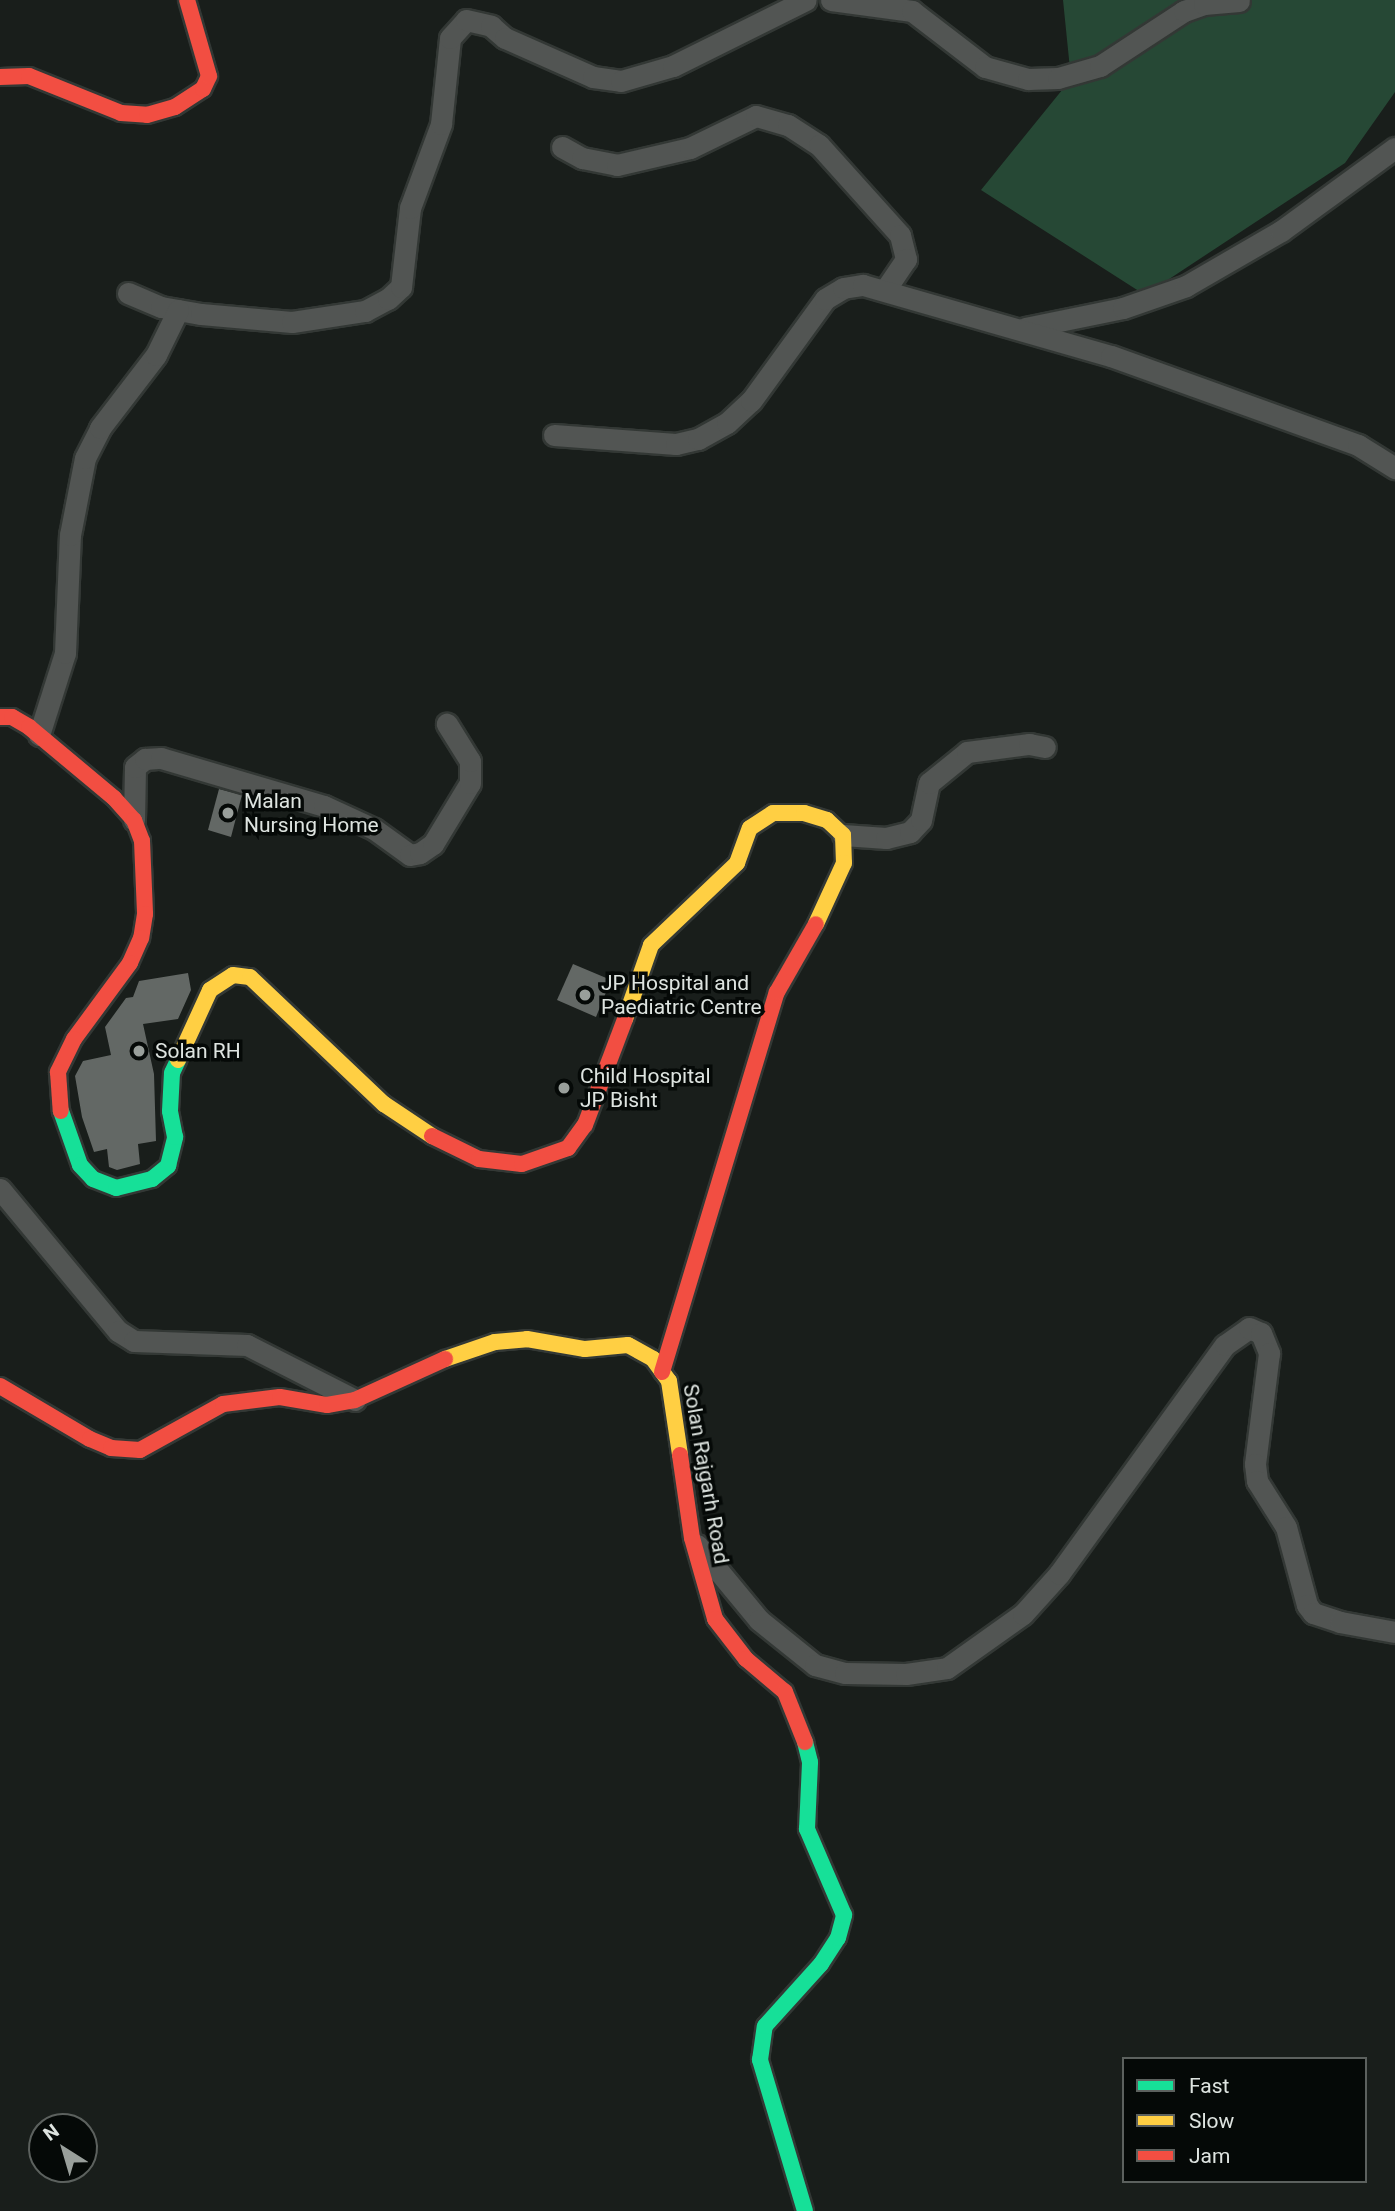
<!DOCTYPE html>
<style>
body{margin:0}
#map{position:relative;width:1395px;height:2211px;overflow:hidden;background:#191e1b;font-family:Roboto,sans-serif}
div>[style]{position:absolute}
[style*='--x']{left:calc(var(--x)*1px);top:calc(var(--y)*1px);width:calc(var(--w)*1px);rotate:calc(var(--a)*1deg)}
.forest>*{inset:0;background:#264835}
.building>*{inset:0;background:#636865}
.roads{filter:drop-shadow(2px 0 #333835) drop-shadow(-2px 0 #333835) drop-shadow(0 2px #333835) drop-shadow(0 -2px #333835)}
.street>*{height:21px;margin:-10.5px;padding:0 10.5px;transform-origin:10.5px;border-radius:10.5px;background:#525553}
.fast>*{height:16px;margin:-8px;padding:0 8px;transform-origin:8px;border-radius:8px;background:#16e098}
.slow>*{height:16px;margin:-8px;padding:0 8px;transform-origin:8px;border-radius:8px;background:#ffcf43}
.jam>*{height:16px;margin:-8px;padding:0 8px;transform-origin:8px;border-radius:8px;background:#f24e42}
.dots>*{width:19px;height:19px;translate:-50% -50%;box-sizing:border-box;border:4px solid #050907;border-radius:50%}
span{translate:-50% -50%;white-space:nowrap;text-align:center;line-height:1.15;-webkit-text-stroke:7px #050907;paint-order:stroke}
.poi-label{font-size:21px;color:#dee4e0}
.left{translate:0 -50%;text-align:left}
.street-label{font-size:21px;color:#dee4e0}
.legend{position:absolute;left:1122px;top:2057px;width:245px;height:126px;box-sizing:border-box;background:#050907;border:2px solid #5c615e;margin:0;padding:9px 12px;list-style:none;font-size:21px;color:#dee4e0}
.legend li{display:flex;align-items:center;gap:14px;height:35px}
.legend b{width:35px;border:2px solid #5c615e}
.north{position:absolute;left:28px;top:2113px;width:70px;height:70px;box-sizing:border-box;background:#050907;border:2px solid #5c615e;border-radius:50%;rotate:323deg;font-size:19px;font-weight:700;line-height:28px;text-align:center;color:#dee4e0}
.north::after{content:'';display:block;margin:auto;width:24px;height:32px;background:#999f9b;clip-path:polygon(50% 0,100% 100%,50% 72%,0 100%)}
</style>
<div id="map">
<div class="forest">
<i style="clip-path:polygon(1063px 0,1395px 0,1395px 92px,1345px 163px,1145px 295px,981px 190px,1071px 79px)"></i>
</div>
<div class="building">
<i style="clip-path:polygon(219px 789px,242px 795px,231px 837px,208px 830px)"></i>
<i style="clip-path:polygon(573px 964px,611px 980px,596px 1017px,557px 1000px)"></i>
<i style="clip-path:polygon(188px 973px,191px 990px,178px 1019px,143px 1024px,154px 1074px,156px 1141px,138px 1144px,140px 1164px,117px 1170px,109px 1167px,107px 1149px,94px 1152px,82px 1117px,75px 1076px,83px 1061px,111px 1055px,105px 1027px,126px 998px,133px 997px,139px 981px)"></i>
</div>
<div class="roads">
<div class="street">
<i style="--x:831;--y:0;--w:82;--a:7.7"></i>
<i style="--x:912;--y:11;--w:92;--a:37.5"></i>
<i style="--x:985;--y:67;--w:45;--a:15.6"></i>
<i style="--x:1028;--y:79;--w:30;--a:-2"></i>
<i style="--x:1058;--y:78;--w:44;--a:-15.9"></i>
<i style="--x:1100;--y:66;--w:100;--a:-33.2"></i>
<i style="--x:1184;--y:11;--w:21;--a:-19"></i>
<i style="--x:1204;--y:4;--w:35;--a:-5"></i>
<i style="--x:562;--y:147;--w:23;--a:29"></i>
<i style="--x:582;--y:158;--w:36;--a:11"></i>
<i style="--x:617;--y:165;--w:75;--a:-13.1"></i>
<i style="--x:690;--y:148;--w:73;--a:-25.9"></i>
<i style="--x:756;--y:116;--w:33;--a:16"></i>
<i style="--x:788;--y:125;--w:37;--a:33"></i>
<i style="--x:819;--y:145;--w:121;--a:48"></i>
<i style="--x:900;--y:235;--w:25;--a:76"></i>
<i style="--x:906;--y:259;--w:37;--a:124"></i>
<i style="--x:128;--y:293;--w:36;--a:23"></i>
<i style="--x:161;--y:307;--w:41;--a:9.9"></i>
<i style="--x:201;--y:314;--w:91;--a:5"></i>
<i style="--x:292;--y:322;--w:74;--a:-8.6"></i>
<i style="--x:365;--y:311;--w:26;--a:-28"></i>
<i style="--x:388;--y:299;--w:18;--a:-43"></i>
<i style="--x:401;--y:287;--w:80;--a:-83.5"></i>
<i style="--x:410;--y:208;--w:90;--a:-69.7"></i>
<i style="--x:441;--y:124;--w:86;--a:-84"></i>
<i style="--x:450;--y:38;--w:24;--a:-48"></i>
<i style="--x:466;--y:20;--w:26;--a:13"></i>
<i style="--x:491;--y:26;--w:18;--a:41"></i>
<i style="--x:505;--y:38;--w:96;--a:23.9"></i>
<i style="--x:593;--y:77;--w:28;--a:8"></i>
<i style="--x:621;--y:81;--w:54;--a:-16.1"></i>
<i style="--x:673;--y:66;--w:148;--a:-26.4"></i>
<i style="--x:1025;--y:328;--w:100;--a:-11.5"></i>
<i style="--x:1123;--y:308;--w:67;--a:-19.2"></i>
<i style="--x:1186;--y:286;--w:110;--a:-30.1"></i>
<i style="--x:1281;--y:231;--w:141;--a:-36.1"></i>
<i style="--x:554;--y:435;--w:122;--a:4.2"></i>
<i style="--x:676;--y:444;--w:23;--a:-13"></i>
<i style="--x:698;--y:439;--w:33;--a:-29"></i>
<i style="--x:727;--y:423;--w:33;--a:-43"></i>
<i style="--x:751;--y:401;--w:126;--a:-54"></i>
<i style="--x:825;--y:299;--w:21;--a:-31"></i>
<i style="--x:843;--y:288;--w:20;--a:-9"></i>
<i style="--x:863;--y:285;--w:258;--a:16"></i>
<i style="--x:1111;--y:356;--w:263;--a:19.8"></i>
<i style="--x:1358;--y:445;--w:44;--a:31.9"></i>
<i style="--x:39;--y:735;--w:86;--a:-72.4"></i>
<i style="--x:65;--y:653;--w:118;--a:-87.6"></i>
<i style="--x:70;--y:535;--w:78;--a:-79"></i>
<i style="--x:85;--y:458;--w:34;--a:-63"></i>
<i style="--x:100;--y:428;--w:92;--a:-52.5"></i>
<i style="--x:156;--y:355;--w:50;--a:-63.9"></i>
<i style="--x:134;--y:820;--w:53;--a:-88.9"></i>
<i style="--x:135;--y:767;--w:13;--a:-39"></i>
<i style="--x:145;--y:759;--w:16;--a:-4"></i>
<i style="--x:161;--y:758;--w:170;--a:16.4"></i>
<i style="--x:324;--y:806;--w:55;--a:24.7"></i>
<i style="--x:374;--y:829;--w:44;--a:35.8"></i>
<i style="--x:410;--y:855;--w:10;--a:-11"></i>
<i style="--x:420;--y:853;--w:16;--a:-35"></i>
<i style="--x:433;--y:844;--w:71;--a:-58.8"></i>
<i style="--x:470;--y:783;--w:22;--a:-90"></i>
<i style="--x:470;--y:761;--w:44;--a:-121.9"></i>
<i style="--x:843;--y:835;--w:43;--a:4"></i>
<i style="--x:886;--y:838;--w:25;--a:-14"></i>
<i style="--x:910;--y:832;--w:16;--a:-47"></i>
<i style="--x:921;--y:820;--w:38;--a:-78"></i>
<i style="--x:929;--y:783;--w:49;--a:-39.2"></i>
<i style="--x:967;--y:752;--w:63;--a:-7.4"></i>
<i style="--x:1029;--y:744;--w:16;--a:11"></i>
<i style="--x:0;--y:1189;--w:185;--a:50.3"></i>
<i style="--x:118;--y:1331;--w:19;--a:32"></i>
<i style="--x:134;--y:1341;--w:113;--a:2"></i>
<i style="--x:247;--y:1345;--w:121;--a:27"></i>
<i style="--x:697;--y:1545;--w:97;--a:50.4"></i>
<i style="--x:759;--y:1620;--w:72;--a:38.8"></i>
<i style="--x:815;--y:1665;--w:31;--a:15"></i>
<i style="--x:845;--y:1673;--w:61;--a:0.9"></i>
<i style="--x:906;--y:1674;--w:41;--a:-8.3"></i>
<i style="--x:947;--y:1668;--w:93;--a:-35.4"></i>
<i style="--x:1023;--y:1614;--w:54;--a:-48"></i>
<i style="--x:1059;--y:1574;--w:283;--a:-54.1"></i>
<i style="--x:1225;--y:1345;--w:29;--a:-35"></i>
<i style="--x:1249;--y:1328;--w:13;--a:23"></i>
<i style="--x:1261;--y:1333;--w:22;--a:68"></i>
<i style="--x:1269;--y:1353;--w:112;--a:97.2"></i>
<i style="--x:1255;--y:1464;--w:17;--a:83"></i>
<i style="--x:1257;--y:1481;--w:54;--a:57.8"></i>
<i style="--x:1286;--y:1527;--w:81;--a:74.9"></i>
<i style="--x:1307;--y:1605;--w:10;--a:53"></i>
<i style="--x:1313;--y:1613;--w:28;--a:18"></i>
<i style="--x:1340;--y:1622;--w:56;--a:10.3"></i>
</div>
<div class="fast">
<i style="--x:61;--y:1111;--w:57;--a:70.6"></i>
<i style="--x:80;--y:1165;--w:19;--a:47"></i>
<i style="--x:93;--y:1179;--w:25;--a:21"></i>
<i style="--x:116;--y:1188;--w:37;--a:-14"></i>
<i style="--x:152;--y:1179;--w:21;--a:-39"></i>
<i style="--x:168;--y:1166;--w:30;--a:-76"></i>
<i style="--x:175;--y:1137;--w:26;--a:-101"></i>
<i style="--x:170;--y:1111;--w:38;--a:-87"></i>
<i style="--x:172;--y:1073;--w:14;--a:-65"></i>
<i style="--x:805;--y:2211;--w:158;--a:-106.6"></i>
<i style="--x:760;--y:2060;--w:34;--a:-82"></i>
<i style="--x:765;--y:2026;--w:84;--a:-47.9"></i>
<i style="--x:821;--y:1964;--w:31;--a:-57"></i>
<i style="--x:838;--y:1938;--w:24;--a:-75"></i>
<i style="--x:844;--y:1915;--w:94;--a:-113.3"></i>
<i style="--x:807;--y:1829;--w:67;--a:-87.4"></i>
<i style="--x:810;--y:1762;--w:21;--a:-104"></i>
</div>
<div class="slow">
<i style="--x:625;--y:1019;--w:78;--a:-70.6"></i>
<i style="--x:651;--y:945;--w:119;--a:-43.6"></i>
<i style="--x:737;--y:863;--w:37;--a:-70"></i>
<i style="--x:750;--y:828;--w:27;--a:-33"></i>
<i style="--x:773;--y:813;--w:31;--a:0"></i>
<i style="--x:804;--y:813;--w:24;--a:17"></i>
<i style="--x:827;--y:820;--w:22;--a:43"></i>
<i style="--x:843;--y:835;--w:28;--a:88"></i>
<i style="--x:844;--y:863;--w:67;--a:114.7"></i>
<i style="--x:178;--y:1060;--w:77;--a:-65.4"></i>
<i style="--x:210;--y:990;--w:27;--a:-33"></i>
<i style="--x:233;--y:975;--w:17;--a:7"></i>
<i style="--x:250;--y:977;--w:185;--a:43.5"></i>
<i style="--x:384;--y:1104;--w:58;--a:33.7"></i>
<i style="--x:445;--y:1359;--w:53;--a:-18.8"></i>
<i style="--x:495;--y:1342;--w:32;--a:-5"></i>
<i style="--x:527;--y:1339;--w:59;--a:9.8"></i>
<i style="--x:585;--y:1349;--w:43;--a:-5.3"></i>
<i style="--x:628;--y:1345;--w:29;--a:29"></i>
<i style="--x:653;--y:1359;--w:27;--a:54"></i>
<i style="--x:669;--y:1381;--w:75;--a:81.5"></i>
</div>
<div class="jam">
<i style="--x:0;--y:77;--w:29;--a:-2"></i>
<i style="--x:29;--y:76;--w:99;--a:21.9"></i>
<i style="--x:121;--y:113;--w:26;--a:4"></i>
<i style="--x:147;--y:115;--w:29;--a:-16"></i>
<i style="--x:175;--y:107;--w:33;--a:-33"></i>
<i style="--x:203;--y:89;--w:14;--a:-65"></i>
<i style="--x:209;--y:76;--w:79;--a:-106.1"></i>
<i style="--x:0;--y:717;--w:12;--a:0"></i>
<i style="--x:12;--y:717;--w:20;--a:30"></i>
<i style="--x:29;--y:727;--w:111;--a:39.9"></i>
<i style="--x:114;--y:798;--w:30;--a:48"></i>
<i style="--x:134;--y:820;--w:22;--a:69"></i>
<i style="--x:142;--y:841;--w:73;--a:87.6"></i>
<i style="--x:145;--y:914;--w:24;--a:99"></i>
<i style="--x:141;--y:938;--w:27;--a:114"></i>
<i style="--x:130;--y:963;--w:94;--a:126.4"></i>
<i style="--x:74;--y:1039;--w:37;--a:116"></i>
<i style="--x:58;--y:1072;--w:39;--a:86"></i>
<i style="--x:432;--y:1136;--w:52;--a:26.1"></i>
<i style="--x:479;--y:1159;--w:43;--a:6.6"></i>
<i style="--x:522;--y:1164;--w:49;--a:-19.2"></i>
<i style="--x:568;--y:1148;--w:29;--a:-54"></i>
<i style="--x:585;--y:1125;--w:113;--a:-69.3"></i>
<i style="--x:662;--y:1372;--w:397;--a:-73.2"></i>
<i style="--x:777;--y:992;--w:78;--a:-60.2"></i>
<i style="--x:0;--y:1386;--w:104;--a:30.5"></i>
<i style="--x:90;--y:1439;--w:23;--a:23"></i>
<i style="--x:111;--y:1448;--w:29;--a:4"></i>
<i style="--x:140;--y:1450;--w:95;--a:-29"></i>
<i style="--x:223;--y:1404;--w:57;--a:-7"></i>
<i style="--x:280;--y:1397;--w:48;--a:9.7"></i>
<i style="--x:327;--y:1405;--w:28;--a:-10"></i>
<i style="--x:355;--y:1400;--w:99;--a:-24.5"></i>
<i style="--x:680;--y:1455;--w:84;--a:81.8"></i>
<i style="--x:692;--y:1538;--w:84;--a:74.1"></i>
<i style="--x:715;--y:1619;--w:51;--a:52.2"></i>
<i style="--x:746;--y:1659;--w:51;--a:40.2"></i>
<i style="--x:785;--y:1692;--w:54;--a:68.2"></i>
</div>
</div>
<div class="dots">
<i style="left:228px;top:813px;background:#999f9b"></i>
<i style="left:585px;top:995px;background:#999f9b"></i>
<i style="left:139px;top:1051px;background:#999f9b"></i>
<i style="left:564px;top:1088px;background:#999f9b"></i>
</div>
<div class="poi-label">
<span class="left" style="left:244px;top:813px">Malan<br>Nursing Home</span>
<span class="left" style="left:601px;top:995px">JP Hospital and<br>Paediatric Centre</span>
<span class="left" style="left:155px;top:1051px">Solan RH</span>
<span class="left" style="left:580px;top:1088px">Child Hospital<br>JP Bisht</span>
</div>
<div class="street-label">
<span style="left:706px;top:1474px;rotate:80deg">Solan Rajgarh Road</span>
</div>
<ul class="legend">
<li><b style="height:9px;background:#16e098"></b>Fast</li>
<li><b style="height:9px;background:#ffcf43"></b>Slow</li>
<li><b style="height:9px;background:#f24e42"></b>Jam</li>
</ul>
<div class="north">N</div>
</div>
